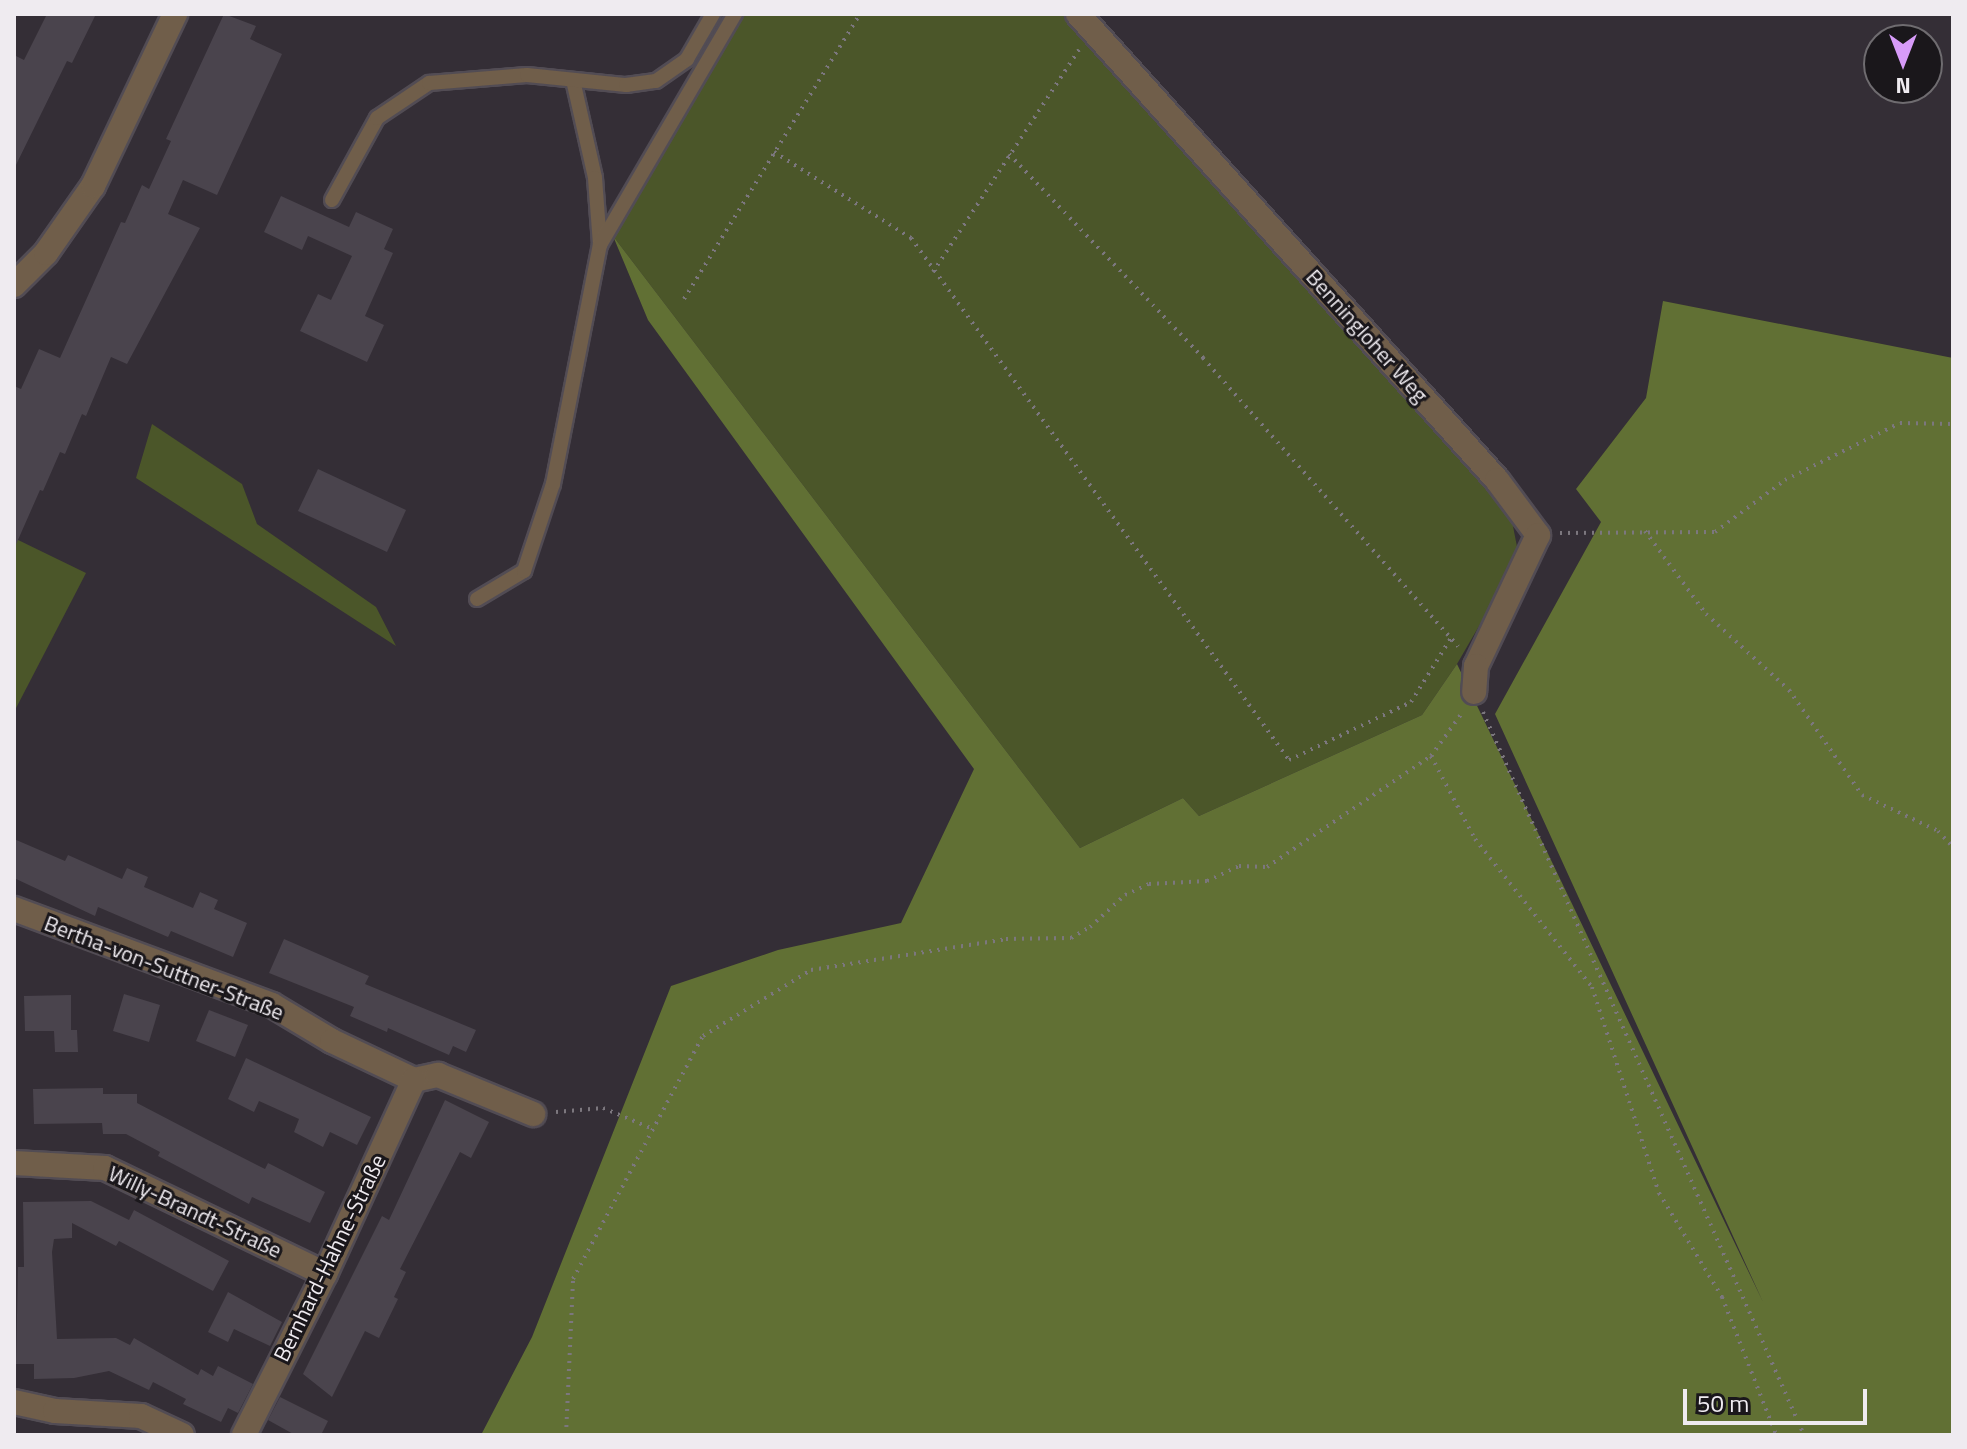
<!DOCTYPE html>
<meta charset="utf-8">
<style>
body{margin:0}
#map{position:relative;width:1967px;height:1449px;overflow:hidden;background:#342e36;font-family:"Titillium Web",sans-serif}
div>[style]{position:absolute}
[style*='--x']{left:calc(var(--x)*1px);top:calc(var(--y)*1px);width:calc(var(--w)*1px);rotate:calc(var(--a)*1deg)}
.green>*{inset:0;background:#4b5629}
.forest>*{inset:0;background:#617034}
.building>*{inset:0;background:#4a444d}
.path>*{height:4px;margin-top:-2px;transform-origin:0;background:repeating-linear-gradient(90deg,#7c777e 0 2px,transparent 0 8px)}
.roads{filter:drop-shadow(2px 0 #524c54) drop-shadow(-2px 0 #524c54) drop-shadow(0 2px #524c54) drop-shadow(0 -2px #524c54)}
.lane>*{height:14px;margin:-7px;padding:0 7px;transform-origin:7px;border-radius:7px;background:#705e4a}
.street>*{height:24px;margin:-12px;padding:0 12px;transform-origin:12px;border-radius:12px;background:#705e4a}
span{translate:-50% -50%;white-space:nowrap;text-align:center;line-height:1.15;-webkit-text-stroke:6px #1a171b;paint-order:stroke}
.street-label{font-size:22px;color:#efebf0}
.frame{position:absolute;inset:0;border:16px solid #efebf0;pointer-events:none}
.north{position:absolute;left:1863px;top:24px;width:80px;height:80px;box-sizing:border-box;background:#1a171b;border:2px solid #6f6c70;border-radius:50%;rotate:180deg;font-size:22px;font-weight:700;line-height:32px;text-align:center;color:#efebf0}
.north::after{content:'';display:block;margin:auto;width:28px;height:36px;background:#d79bf9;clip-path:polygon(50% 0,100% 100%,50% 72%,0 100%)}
.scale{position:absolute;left:1683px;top:1389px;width:184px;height:36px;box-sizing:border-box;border:4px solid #efebf0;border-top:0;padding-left:10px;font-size:24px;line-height:28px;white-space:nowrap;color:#efebf0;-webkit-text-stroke:6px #1a171b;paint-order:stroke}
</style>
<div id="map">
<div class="green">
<i style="clip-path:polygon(744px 14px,1063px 14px,1511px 516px,1519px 557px,1457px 664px,1422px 715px,1199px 816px,1183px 798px,1080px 848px,613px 236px)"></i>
<i style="clip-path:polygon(152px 424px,242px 484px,257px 524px,376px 607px,396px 646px,136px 478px)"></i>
<i style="clip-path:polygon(14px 538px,86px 573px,14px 712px)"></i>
</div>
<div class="forest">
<i style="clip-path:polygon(613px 236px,1080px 848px,1183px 798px,1199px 816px,1422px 715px,1457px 664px,1763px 1302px,1495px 714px,1601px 522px,1576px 489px,1646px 398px,1663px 301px,1953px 358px,1953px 1435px,481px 1435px,532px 1337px,671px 986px,778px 950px,901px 923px,974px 769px,648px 320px)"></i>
</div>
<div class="building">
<i style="clip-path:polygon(47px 14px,96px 14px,72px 63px,67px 61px,14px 169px,14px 55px,24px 60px)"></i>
<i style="clip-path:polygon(224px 14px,256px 26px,250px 39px,282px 54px,217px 195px,183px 180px,168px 214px,200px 228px,127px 364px,111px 357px,86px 416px,82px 414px,65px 454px,60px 452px,43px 491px,40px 490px,14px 549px,14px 386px,21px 389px,39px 349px,60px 358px,121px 222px,125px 223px,142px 185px,149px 189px,171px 141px,166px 139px)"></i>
<i style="clip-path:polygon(281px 196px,349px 227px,356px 212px,393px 229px,384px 249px,393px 253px,365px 316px,384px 325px,367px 362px,300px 331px,318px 294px,331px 300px,352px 256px,308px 236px,302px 250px,264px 232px)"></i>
<i style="clip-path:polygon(318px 469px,406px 510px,387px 552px,298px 511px)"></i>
<i style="clip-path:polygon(14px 839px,65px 861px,68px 855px,122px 879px,127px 868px,148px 877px,144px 887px,193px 908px,200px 892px,218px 900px,214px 909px,247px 923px,233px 957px,171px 931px,168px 937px,98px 907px,95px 916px,14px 878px)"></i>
<i style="clip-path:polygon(284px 939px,369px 976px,365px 984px,476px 1030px,466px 1052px,453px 1046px,449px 1055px,388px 1028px,387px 1032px,350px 1016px,354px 1007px,269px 973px)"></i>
<i style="clip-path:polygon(124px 994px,160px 1005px,149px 1042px,113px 1031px)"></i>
<i style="clip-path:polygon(71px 995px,71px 1030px,77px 1030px,78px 1052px,55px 1052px,54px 1031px,25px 1031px,24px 996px)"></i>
<i style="clip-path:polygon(209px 1010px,248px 1025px,235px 1057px,196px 1041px)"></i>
<i style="clip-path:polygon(246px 1058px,371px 1117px,357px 1145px,330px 1132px,323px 1147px,294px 1132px,299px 1119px,259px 1101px,254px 1112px,228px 1099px)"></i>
<i style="clip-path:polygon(103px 1088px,103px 1094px,137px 1094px,137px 1103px,206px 1139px,265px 1169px,268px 1163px,325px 1192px,310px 1223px,252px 1197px,249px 1204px,158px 1156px,160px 1152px,126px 1134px,103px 1134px,102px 1123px,34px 1124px,33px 1089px)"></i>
<i style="clip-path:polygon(445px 1100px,489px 1122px,471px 1158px,460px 1152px,400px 1269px,406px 1272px,394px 1297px,398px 1299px,379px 1338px,365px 1331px,332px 1397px,303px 1374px,382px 1216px,389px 1220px)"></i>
<i style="clip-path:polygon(91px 1201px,129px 1220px,134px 1210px,229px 1261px,213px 1291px,119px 1241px,116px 1246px,72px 1223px,72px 1238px,54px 1239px,52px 1252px,57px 1339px,116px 1338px,130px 1345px,134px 1338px,198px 1375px,201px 1369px,213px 1376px,218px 1366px,253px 1384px,238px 1413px,228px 1408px,221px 1422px,183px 1404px,186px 1399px,153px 1382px,149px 1390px,109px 1371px,74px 1378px,34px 1379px,34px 1364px,16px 1364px,18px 1267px,24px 1267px,23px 1202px)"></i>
<i style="clip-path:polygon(228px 1292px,282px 1322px,270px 1346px,234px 1329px,228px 1342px,208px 1332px)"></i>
<i style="clip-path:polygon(280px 1397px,328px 1421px,321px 1435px,295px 1435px,268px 1420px)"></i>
</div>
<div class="path">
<i style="--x:774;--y:152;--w:162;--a:32.1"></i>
<i style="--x:911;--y:238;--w:644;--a:54.09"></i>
<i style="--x:1289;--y:760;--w:135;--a:-25.4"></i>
<i style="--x:1411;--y:702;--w:75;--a:-58"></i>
<i style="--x:1009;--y:154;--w:282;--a:46.4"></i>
<i style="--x:1203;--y:358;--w:385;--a:48.5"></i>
<i style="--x:933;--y:272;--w:266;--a:-56.7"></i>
<i style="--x:684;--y:299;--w:335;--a:-58.3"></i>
<i style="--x:1645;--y:531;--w:103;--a:53.7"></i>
<i style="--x:1706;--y:614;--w:113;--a:42.5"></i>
<i style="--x:1789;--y:690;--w:128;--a:55.2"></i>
<i style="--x:1862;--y:795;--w:84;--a:25.3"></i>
<i style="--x:1938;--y:831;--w:22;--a:47"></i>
<i style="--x:1560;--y:533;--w:155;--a:-0.4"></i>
<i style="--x:1715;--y:532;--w:87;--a:-36.6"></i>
<i style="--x:1785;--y:480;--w:128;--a:-26.4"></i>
<i style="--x:1900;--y:423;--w:53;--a:1.1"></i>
<i style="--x:1483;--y:712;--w:791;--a:66.06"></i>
<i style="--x:1431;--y:756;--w:94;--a:62.1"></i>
<i style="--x:1475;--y:839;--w:189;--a:51.7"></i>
<i style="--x:1592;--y:987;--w:217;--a:72"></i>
<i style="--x:1659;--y:1193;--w:122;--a:58.8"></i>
<i style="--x:1722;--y:1297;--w:148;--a:68.6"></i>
<i style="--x:556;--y:1112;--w:47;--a:-4.9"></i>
<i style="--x:603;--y:1108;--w:54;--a:22.8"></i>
<i style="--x:566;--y:1435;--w:156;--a:-87.4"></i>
<i style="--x:573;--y:1279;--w:276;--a:-61.9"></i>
<i style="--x:703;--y:1036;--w:127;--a:-31.4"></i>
<i style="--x:811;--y:970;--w:197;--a:-9"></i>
<i style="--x:1006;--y:939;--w:65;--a:-0.9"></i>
<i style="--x:1071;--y:938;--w:22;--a:-30"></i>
<i style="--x:1090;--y:927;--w:47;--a:-42.4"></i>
<i style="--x:1125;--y:895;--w:26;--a:-25"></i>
<i style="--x:1149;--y:884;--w:58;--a:-3"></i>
<i style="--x:1207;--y:881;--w:35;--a:-25"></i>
<i style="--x:1239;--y:866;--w:28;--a:2"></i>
<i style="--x:1267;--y:867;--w:198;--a:-34.1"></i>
<i style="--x:1431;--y:756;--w:53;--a:-54.2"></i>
</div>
<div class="roads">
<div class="lane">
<i style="--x:573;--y:80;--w:100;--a:77.3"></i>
<i style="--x:595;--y:178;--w:67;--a:85.7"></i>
<i style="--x:332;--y:200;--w:94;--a:-61.2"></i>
<i style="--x:377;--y:118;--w:63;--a:-33.9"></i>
<i style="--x:429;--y:83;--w:98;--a:-4.7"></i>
<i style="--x:527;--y:75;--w:100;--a:5.8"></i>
<i style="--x:626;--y:85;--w:30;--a:-8"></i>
<i style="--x:656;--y:81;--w:38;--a:-35"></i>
<i style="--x:687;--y:59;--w:52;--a:-60"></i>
<i style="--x:477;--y:599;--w:55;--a:-30.8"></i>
<i style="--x:524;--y:571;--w:92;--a:-71.6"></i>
<i style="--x:553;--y:484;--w:244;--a:-78.9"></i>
<i style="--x:600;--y:245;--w:268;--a:-59.7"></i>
</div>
<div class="street">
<i style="--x:1078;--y:14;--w:627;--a:48.04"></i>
<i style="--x:1497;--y:480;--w:69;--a:53.3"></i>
<i style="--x:1538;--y:535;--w:145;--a:115.3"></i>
<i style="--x:1476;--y:666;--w:26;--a:94"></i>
<i style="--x:14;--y:285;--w:45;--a:-45"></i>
<i style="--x:46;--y:253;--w:82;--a:-55"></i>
<i style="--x:93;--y:186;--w:191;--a:-64.5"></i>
<i style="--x:14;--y:909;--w:275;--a:20.4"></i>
<i style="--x:272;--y:1005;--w:70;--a:31"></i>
<i style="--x:332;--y:1041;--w:91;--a:25.4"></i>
<i style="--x:414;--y:1080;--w:25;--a:-12"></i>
<i style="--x:438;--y:1075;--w:103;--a:22.3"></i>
<i style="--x:14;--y:1163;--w:91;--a:3.1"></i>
<i style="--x:105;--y:1168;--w:244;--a:25.7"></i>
<i style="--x:14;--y:1402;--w:42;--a:12.4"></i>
<i style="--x:55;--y:1411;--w:86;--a:3.3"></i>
<i style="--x:141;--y:1416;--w:45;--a:24.9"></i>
<i style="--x:244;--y:1435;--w:180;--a:-63.3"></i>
<i style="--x:325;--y:1274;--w:213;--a:-65.4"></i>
</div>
</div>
<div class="street-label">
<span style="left:1367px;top:336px;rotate:48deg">Benningloher Weg</span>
<span style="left:164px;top:968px;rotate:21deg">Bertha-von-Suttner-Straße</span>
<span style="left:195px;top:1212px;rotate:25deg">Willy-Brandt-Straße</span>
<span style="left:330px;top:1258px;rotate:-64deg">Bernhard-Hahne-Straße</span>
</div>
<div class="frame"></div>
<div class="north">N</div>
<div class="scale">50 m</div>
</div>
